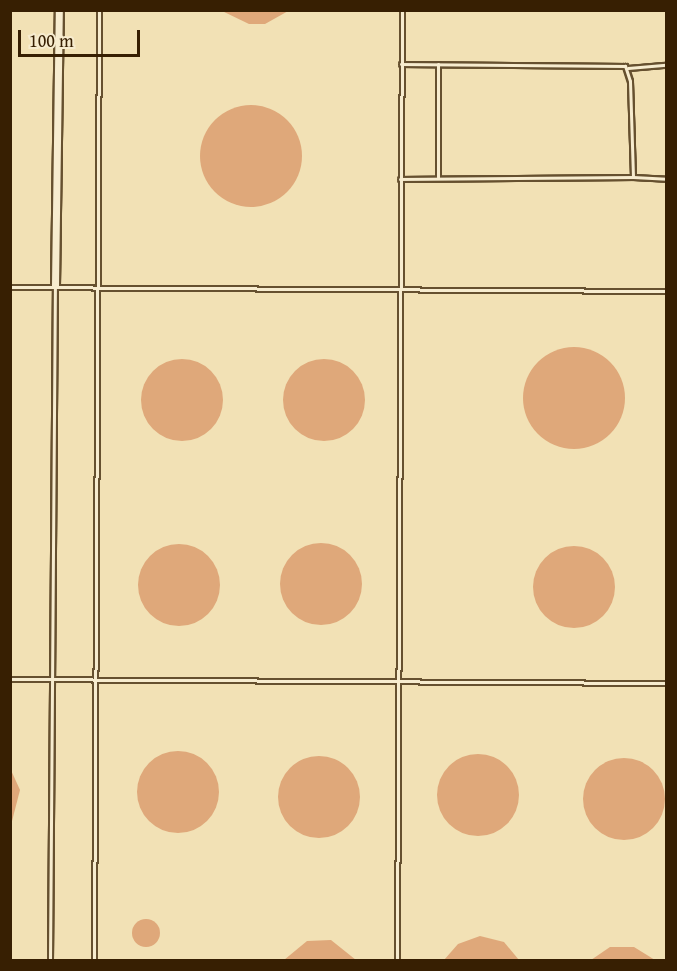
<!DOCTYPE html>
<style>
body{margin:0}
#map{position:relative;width:677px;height:971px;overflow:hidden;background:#f2e1b5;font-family:"Gentium Book Plus",serif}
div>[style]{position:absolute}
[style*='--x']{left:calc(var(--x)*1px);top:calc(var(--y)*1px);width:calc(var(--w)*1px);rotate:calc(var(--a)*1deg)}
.building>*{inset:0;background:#dfa87a}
.round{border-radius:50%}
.roads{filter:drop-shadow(2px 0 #66502f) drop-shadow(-2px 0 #66502f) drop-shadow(0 2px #66502f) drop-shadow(0 -2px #66502f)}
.lane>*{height:3px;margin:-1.5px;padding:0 1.5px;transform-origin:1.5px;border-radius:1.5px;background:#f7eccf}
.street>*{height:7px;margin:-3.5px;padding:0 3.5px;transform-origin:3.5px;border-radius:3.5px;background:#f7eccf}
span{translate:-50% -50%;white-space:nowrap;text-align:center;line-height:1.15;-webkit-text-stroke:6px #f7eccf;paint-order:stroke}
.frame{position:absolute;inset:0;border:12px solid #371f02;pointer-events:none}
.scale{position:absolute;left:18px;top:30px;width:122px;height:27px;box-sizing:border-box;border:3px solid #371f02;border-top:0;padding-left:8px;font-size:18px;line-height:21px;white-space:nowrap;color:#371f02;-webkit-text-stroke:4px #f7eccf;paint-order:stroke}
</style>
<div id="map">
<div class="building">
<i style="clip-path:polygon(220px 10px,290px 10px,265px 24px,249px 24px)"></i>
<i class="round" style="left:200px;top:105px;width:102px;height:102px"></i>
<i class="round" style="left:523px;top:347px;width:102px;height:102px"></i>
<i class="round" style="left:141px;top:359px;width:82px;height:82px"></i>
<i class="round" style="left:283px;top:359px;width:82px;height:82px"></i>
<i class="round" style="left:280px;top:543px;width:82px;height:82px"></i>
<i class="round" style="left:138px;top:544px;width:82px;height:82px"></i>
<i class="round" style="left:533px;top:546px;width:82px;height:82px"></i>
<i class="round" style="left:137px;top:751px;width:82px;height:82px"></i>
<i class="round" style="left:437px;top:754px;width:82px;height:82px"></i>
<i class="round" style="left:278px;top:756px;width:82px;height:82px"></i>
<i class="round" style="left:583px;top:758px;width:82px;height:82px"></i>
<i style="clip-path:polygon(10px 768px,20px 790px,11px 825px,10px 825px)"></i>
<i class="round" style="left:132px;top:919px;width:28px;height:28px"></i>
<i style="clip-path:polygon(480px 936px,504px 942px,519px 960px,444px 960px,458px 944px)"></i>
<i style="clip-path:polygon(331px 940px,356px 960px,284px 960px,307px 941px)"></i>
<i style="clip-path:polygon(610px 947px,634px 947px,655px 960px,591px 960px)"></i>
</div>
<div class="roads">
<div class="lane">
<i style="--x:628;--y:68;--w:38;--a:-5"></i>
<i style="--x:438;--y:177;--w:113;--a:-90"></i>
<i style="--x:633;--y:177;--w:33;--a:3"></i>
<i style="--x:400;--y:179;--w:233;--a:-0.5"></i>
<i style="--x:633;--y:177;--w:96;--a:-91.8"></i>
<i style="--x:630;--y:81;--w:16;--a:-108"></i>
<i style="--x:625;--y:66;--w:224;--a:-179.5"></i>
<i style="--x:10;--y:287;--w:656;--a:0.35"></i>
<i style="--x:10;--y:679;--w:656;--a:0.35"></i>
<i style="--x:50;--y:960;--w:675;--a:-89.58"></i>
<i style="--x:94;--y:960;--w:950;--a:-89.7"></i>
<i style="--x:397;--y:960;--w:950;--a:-89.7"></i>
</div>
<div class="street">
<i style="--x:55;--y:285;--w:275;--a:-89.2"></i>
</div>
</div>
<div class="frame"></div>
<div class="scale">100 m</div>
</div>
